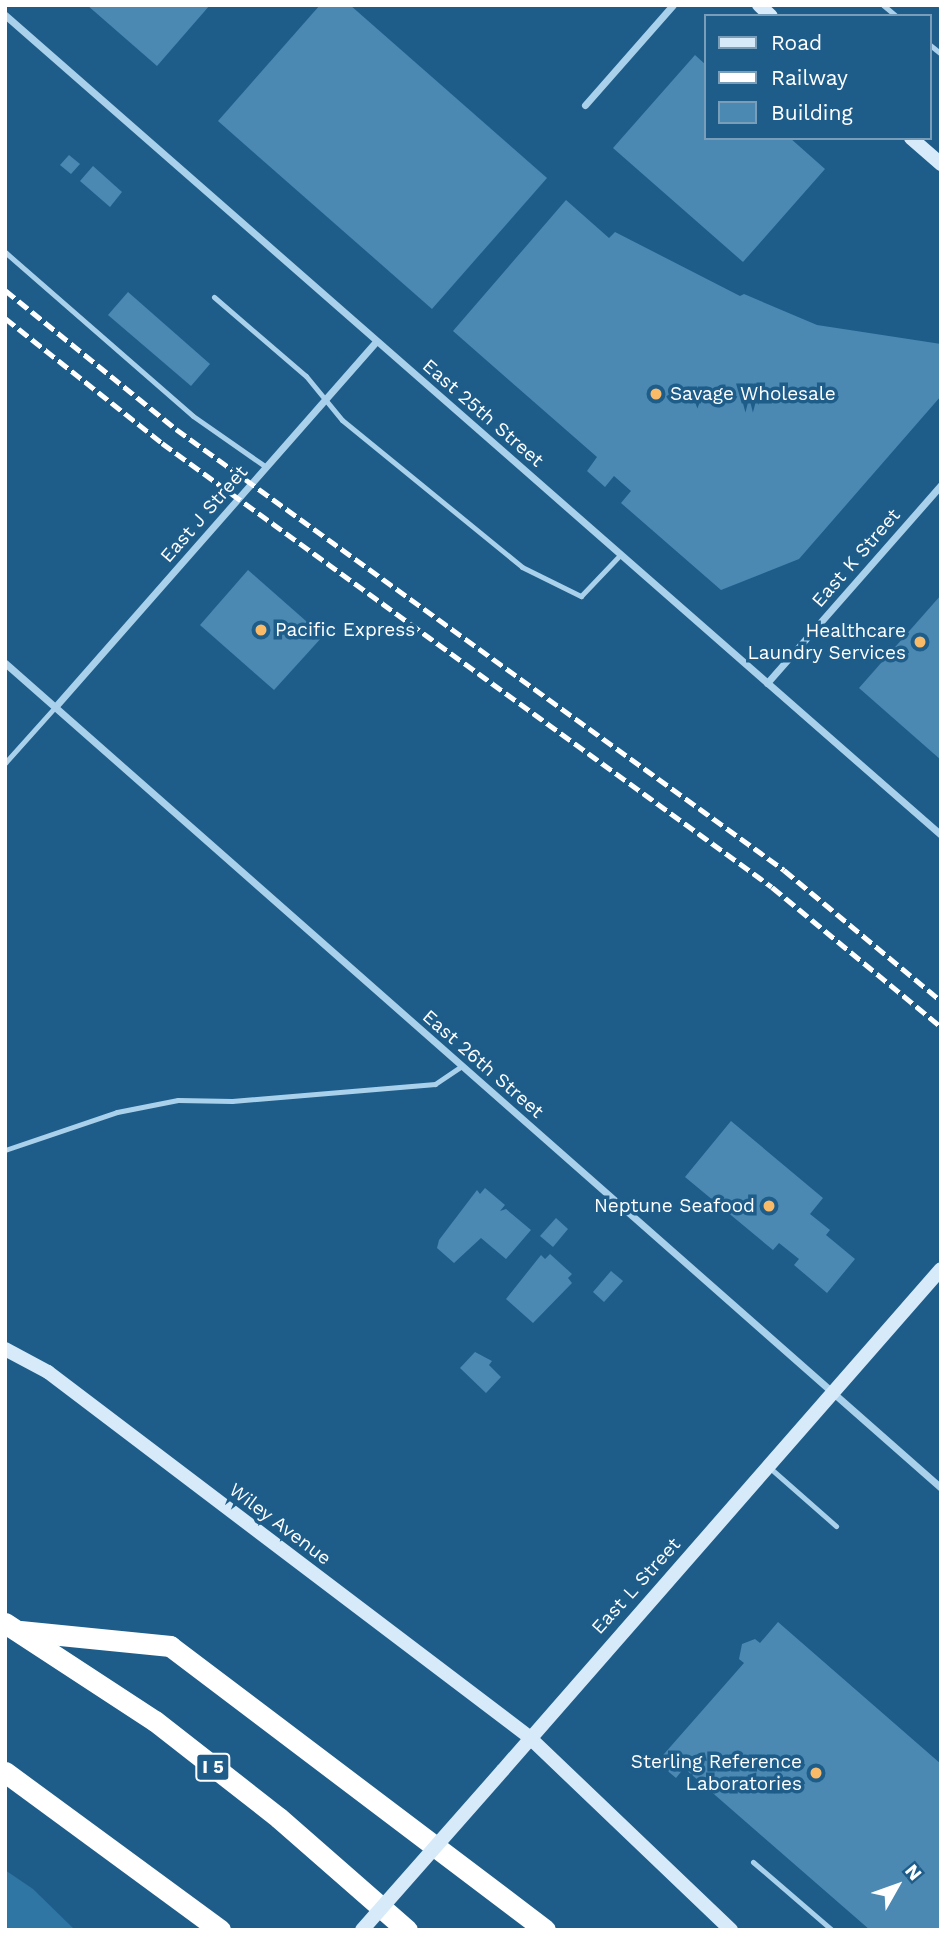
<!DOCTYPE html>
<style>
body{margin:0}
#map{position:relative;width:946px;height:1935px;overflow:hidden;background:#1e5d8a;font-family:"Work Sans",sans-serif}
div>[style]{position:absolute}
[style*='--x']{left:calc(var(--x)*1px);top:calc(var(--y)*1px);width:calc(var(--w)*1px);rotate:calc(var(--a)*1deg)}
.green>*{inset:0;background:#2f76a5}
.building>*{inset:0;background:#4b89b3}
.lane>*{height:5px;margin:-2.5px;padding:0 2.5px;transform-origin:2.5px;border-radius:2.5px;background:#aad1eb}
.street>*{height:7px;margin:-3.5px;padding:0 3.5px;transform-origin:3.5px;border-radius:3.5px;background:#aad1eb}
.secondary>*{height:14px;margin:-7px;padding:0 7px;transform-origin:7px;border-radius:7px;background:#d6eaf9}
.highway>*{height:21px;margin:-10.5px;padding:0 10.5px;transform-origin:10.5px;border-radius:10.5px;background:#fff}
.rail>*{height:5px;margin-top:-2.5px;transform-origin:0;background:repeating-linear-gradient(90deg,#fff 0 12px,transparent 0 17px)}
.secondary-bridge>*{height:14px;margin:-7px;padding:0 7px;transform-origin:7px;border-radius:7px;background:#d6eaf9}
.dots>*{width:19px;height:19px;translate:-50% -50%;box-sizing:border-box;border:4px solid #1e5d8a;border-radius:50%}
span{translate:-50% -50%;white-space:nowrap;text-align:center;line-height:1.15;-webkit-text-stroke:7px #1e5d8a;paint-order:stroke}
.shield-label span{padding:2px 5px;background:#1e5d8a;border:2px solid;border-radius:5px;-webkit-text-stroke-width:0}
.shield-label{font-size:18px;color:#fff;font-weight:700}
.poi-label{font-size:19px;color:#fff}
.left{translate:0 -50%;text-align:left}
.right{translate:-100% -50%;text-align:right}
.street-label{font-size:19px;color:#fff}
.frame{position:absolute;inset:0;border:7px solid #fff;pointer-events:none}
.legend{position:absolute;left:704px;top:14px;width:228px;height:126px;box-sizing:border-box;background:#1e5d8a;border:2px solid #789eb9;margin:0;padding:9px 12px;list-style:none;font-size:21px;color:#fff}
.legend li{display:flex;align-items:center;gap:14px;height:35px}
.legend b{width:35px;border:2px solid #789eb9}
.north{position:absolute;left:862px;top:1851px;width:70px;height:70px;-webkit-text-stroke:5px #1e5d8a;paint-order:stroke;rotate:50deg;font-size:19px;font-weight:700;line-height:28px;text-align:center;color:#fff}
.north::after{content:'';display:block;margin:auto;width:24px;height:32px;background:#fff;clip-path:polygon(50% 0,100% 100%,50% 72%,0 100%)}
</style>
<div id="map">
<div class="green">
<i style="clip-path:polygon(5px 1870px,33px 1889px,75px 1930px,5px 1930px)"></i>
</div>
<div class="building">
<i style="clip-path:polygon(87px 5px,210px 5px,157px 66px)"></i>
<i style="clip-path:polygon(320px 5px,350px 5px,547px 178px,432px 309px,218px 121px)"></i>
<i style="clip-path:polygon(695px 55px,706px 65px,706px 138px,790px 138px,825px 169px,743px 262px,613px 148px)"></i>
<i style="clip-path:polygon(69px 155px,80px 164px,71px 174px,60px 165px)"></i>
<i style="clip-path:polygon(93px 166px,122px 192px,110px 207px,80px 181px)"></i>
<i style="clip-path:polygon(566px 200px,609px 238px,615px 232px,740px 296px,744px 294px,817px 325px,941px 344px,941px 396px,799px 559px,721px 590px,621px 503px,631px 491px,614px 476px,605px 487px,587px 471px,597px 457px,453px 331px)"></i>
<i style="clip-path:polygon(128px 292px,210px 364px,191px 386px,108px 315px)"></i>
<i style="clip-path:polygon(248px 570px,323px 636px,274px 690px,200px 625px)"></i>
<i style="clip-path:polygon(941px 595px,941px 760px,859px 688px)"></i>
<i style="clip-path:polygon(731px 1121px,823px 1198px,810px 1214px,830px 1230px,826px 1235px,855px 1259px,827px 1293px,794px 1265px,799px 1259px,779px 1243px,773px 1250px,685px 1177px)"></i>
<i style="clip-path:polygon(485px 1188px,505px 1205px,500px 1211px,506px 1209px,531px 1230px,506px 1259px,481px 1238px,454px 1263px,437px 1248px,439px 1240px,477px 1190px,480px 1194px)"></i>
<i style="clip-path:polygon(556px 1218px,568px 1229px,553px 1247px,540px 1236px)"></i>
<i style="clip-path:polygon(550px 1254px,572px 1274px,568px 1278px,572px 1283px,533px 1323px,506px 1299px,541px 1255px,545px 1259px)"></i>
<i style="clip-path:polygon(611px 1271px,623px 1281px,604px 1302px,593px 1292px)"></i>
<i style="clip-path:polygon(475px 1352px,492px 1361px,489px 1365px,501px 1377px,486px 1393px,460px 1368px)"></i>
<i style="clip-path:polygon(778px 1622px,941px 1764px,941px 1930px,870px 1930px,684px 1768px,676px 1778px,657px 1762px,744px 1663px,739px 1659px,742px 1644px,755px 1639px,760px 1643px)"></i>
</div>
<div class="lane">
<i style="--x:883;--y:5;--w:17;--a:40"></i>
<i style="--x:940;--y:5;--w:1;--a:45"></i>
<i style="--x:930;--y:45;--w:14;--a:39"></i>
<i style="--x:5;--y:252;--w:249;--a:41.1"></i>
<i style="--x:193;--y:416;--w:89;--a:34.9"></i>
<i style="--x:214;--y:297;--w:121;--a:40.7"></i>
<i style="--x:306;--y:376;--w:57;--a:50.7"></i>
<i style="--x:342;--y:420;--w:232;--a:39.2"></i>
<i style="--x:522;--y:567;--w:66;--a:26.2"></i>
<i style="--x:581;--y:596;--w:58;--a:-46.4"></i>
<i style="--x:5;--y:763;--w:75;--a:-48.2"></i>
<i style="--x:5;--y:1150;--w:118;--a:-18.7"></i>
<i style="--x:117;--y:1112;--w:62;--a:-11.1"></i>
<i style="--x:178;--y:1100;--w:54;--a:1.1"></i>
<i style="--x:232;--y:1101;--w:204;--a:-4.8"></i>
<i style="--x:435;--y:1084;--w:32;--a:-34"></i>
<i style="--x:770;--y:1468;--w:88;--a:41.3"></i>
<i style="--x:753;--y:1862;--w:104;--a:40.7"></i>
</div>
<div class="street">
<i style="--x:5;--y:15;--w:1244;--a:41.22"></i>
<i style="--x:585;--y:105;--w:133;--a:-48.7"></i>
<i style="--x:5;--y:663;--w:1248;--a:41.39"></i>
<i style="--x:767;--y:683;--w:264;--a:-48.7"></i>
<i style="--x:55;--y:707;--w:487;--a:-48.7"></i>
</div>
<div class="secondary">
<i style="--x:759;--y:5;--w:16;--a:43"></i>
<i style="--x:911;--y:138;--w:40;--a:41"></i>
<i style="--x:5;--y:1349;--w:49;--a:28.1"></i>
<i style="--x:48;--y:1372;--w:602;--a:37.17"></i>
<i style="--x:528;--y:1736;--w:281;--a:43.7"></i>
<i style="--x:503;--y:1770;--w:665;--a:-48.84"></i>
</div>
<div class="highway">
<i style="--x:5;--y:1623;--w:179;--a:33.2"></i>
<i style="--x:155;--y:1721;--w:157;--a:38"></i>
<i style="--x:279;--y:1818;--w:170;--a:41.2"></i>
<i style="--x:20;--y:1631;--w:151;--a:5.7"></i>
<i style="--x:170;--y:1646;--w:470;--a:37.1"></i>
<i style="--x:5;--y:1772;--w:267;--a:36.3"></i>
</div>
<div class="rail">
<i style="--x:5;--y:290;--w:220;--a:39.1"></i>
<i style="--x:176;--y:429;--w:751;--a:35.95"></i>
<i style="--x:784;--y:870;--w:204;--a:39.8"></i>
<i style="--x:5;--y:318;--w:201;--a:38.5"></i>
<i style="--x:162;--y:443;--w:754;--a:36.05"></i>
<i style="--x:772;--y:887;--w:219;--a:39.6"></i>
</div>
<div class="secondary-bridge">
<i style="--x:362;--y:1930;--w:213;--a:-48.6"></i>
</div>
<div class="dots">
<i style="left:656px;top:394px;background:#fabb69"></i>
<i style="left:261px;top:630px;background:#fabb69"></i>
<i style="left:920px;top:642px;background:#fabb69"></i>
<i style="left:769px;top:1206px;background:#fabb69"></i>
<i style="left:816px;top:1773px;background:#fabb69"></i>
</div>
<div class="shield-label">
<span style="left:213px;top:1767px">I 5</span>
</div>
<div class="poi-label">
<span class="left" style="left:670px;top:394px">Savage Wholesale</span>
<span class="left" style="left:275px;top:630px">Pacific Express</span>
<span class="right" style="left:906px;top:642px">Healthcare<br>Laundry Services</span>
<span class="right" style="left:755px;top:1206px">Neptune Seafood</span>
<span class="right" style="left:802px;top:1773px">Sterling Reference<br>Laboratories</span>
</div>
<div class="street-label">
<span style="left:483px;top:413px;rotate:41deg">East 25th Street</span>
<span style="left:204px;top:514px;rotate:-49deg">East J Street</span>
<span style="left:856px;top:558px;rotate:-49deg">East K Street</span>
<span style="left:483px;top:1064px;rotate:41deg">East 26th Street</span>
<span style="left:280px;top:1524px;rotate:37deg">Wiley Avenue</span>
<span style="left:636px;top:1586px;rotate:-48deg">East L Street</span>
</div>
<div class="frame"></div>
<ul class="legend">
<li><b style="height:9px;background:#d6eaf9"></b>Road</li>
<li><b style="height:9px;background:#fff"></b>Railway</li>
<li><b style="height:19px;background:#4b89b3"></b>Building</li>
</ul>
<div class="north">N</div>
</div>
